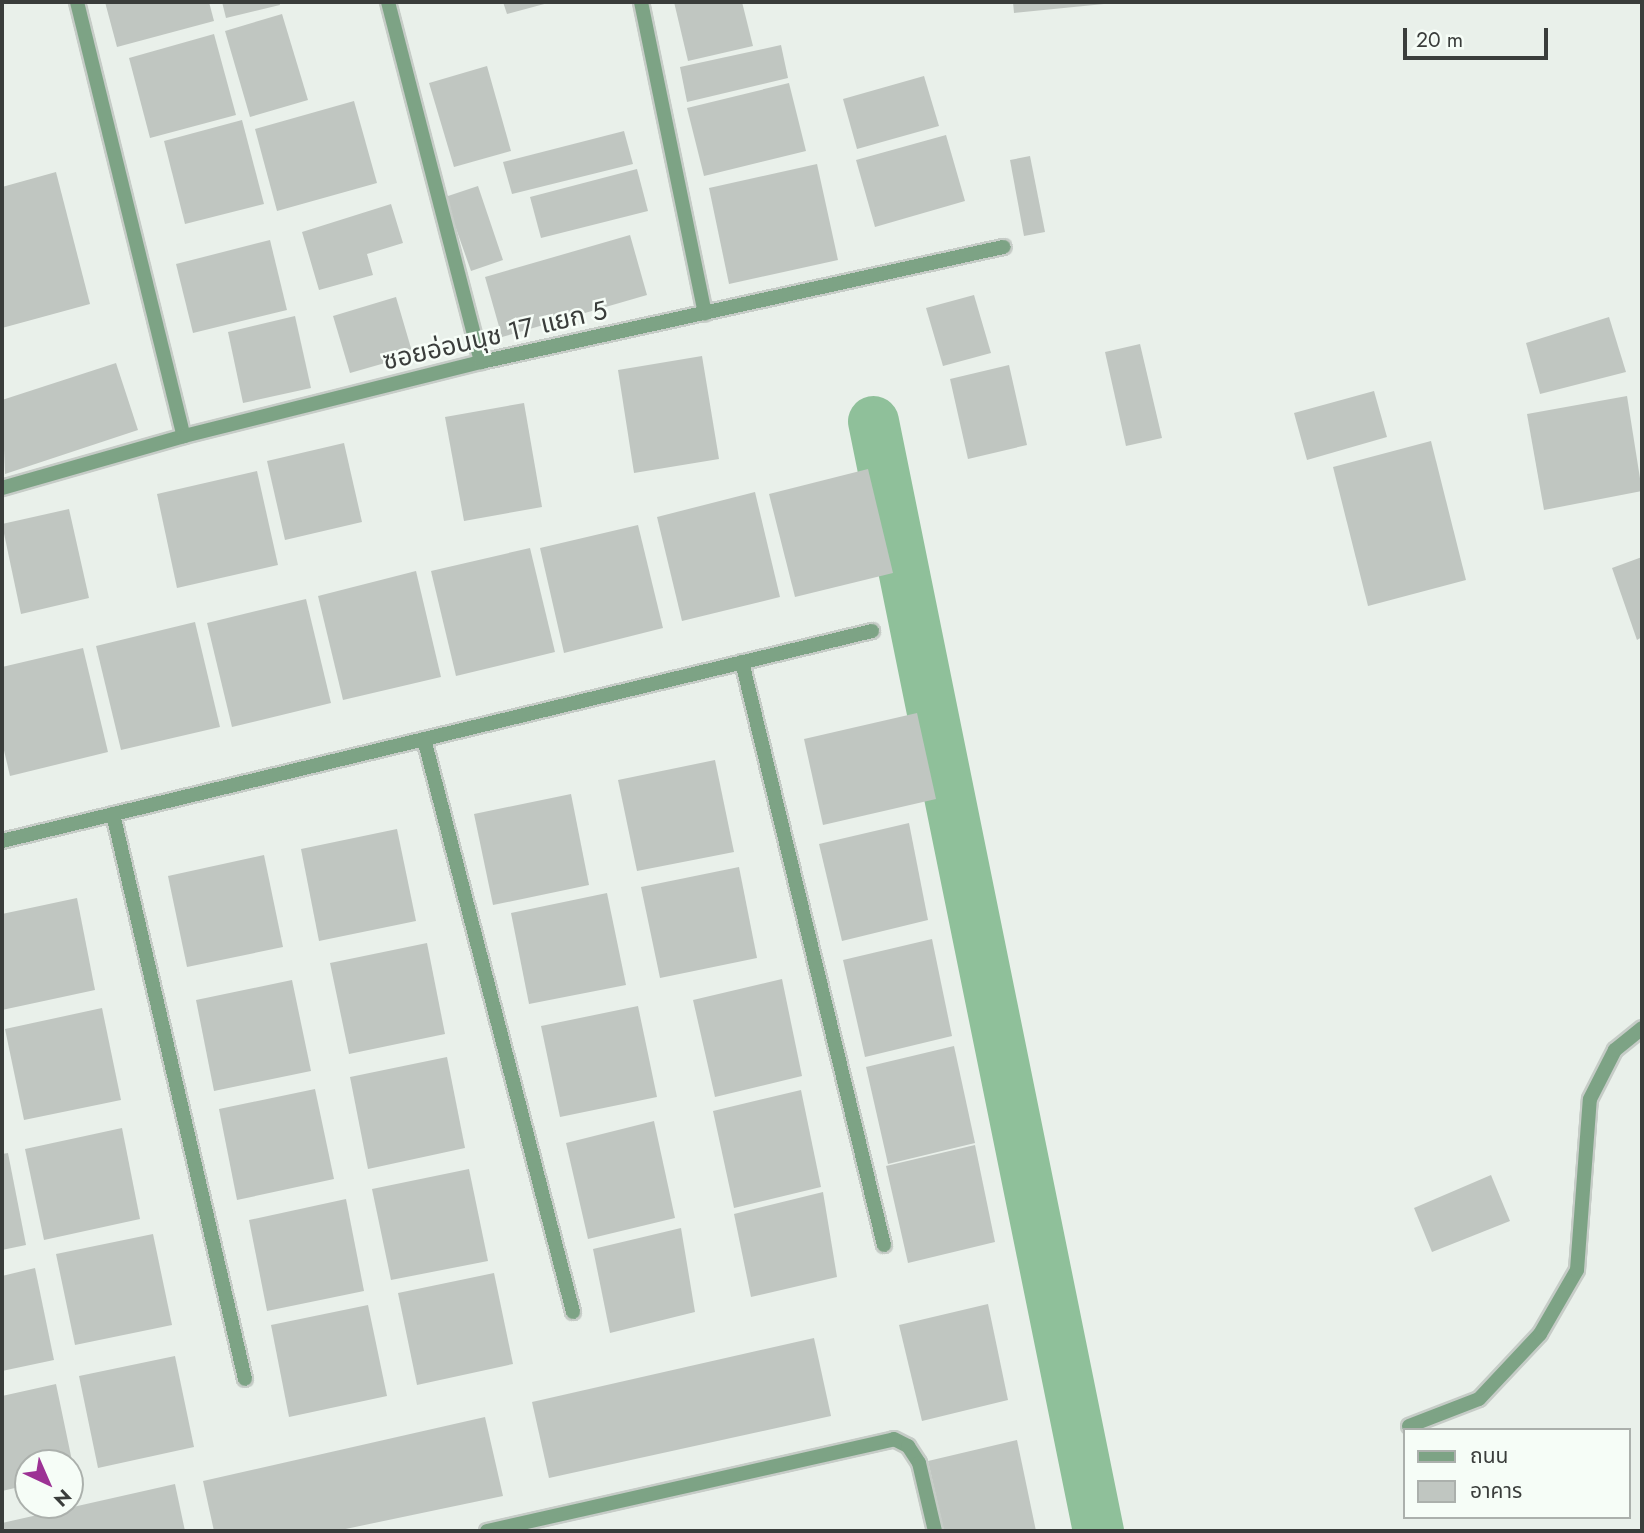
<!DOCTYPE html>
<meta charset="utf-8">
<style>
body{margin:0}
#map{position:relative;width:1644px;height:1533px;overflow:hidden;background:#e9f0ea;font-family:Jost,"Noto Sans Thai",sans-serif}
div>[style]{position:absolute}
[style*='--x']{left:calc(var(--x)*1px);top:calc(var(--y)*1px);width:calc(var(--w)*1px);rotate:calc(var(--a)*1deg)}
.canal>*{height:51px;margin:-25.5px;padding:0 25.5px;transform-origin:25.5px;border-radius:25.5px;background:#8fc09a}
.building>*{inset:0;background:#c0c6c1}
.roads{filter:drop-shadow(2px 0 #c6ccc7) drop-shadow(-2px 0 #c6ccc7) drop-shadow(0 2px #c6ccc7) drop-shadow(0 -2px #c6ccc7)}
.street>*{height:14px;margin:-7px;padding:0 7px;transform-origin:7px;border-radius:7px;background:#7da385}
span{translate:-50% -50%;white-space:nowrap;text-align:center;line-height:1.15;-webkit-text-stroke:5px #f6fdf7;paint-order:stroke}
.street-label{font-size:26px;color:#3a3d3b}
.frame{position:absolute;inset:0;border:4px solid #3a3d3b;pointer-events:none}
.legend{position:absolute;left:1403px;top:1428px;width:228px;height:91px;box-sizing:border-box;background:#f6fdf7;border:2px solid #abb0ac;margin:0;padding:9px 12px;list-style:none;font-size:21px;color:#3a3d3b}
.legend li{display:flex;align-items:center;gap:14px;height:35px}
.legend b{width:35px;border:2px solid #abb0ac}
.north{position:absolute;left:14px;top:1449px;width:70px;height:70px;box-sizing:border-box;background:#f6fdf7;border:2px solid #abb0ac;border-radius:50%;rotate:136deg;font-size:19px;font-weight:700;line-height:28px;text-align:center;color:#3a3d3b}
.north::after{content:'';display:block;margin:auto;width:24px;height:32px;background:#9c3294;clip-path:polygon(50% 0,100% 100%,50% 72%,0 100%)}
.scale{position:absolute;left:1403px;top:28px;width:145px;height:32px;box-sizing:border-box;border:4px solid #3a3d3b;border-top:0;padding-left:9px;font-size:21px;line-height:24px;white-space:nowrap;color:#3a3d3b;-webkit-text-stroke:5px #f6fdf7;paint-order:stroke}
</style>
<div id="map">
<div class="canal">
<i style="--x:873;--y:421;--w:1133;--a:78.54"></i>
</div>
<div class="building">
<i style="clip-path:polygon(105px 2px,209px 2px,214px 21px,117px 47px)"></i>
<i style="clip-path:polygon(222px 2px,279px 2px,280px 5px,226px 18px)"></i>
<i style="clip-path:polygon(503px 2px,548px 2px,548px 3px,507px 14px)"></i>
<i style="clip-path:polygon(674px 2px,742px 2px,753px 46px,688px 61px)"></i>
<i style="clip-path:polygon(1013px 2px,1103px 2px,1104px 4px,1014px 13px)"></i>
<i style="clip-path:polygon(282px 14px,308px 100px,250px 117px,225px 31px)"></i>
<i style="clip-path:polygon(214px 34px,236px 115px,150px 138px,129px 58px)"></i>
<i style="clip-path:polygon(781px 45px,788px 78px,687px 102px,680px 67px)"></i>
<i style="clip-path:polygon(487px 66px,511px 151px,454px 167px,429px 83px)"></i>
<i style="clip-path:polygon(924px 76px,939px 126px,857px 149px,843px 99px)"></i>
<i style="clip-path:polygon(789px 83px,806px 151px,704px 176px,687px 108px)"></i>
<i style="clip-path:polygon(354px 101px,377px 183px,277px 211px,255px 129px)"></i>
<i style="clip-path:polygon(242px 120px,264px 204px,185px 224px,164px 141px)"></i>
<i style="clip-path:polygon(624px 131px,633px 164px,512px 194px,503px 162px)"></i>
<i style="clip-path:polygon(946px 135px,965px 201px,875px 227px,856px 160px)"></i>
<i style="clip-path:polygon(1030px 156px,1045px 232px,1024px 236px,1010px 160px)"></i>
<i style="clip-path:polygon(817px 164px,838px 260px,729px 284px,709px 188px)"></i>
<i style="clip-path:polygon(637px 169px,648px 211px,541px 238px,530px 197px)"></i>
<i style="clip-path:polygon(56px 172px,90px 304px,2px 328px,2px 187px)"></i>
<i style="clip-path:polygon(478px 186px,503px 260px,471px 271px,445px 197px)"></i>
<i style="clip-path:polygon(391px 204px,403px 243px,367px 254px,373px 275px,319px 290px,302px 232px)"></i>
<i style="clip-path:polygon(630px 235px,647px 295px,502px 337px,485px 277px)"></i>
<i style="clip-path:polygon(270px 240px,287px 310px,193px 333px,176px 264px)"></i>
<i style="clip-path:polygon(974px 295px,991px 353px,943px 366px,926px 308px)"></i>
<i style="clip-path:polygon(396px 297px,413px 355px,350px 373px,333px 316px)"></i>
<i style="clip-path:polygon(295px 316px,311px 388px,243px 403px,228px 332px)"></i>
<i style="clip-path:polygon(1609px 317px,1626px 372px,1540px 394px,1526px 343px)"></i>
<i style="clip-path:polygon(1140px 344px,1162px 438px,1126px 446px,1105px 352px)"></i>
<i style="clip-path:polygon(702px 356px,719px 459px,634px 473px,618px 370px)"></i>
<i style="clip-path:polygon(116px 363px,138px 430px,5px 474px,2px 400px)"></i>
<i style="clip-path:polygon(1009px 365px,1027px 445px,968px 459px,950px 379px)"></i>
<i style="clip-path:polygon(1374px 391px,1387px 437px,1307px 460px,1294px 413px)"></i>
<i style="clip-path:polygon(1627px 396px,1642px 491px,1544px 510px,1527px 414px)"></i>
<i style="clip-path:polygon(524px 403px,542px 507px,464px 521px,445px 417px)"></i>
<i style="clip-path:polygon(1431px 441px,1466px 580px,1368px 606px,1333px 467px)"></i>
<i style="clip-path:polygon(344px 443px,362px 522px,285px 540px,267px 461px)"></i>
<i style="clip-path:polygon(868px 469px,893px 573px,795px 597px,769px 494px)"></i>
<i style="clip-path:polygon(257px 471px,278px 565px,177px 588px,157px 494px)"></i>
<i style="clip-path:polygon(755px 492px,780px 597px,682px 621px,657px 517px)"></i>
<i style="clip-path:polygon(69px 509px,89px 598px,21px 614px,2px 524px)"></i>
<i style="clip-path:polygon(638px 525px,663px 628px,564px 653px,540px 548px)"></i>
<i style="clip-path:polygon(530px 548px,555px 652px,456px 676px,431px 571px)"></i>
<i style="clip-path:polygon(1642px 557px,1642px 637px,1637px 640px,1612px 568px)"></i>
<i style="clip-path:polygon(416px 571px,441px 677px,343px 700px,318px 596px)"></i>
<i style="clip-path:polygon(306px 599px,331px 703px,232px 727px,207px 623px)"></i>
<i style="clip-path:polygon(195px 622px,220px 727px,121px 750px,96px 646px)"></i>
<i style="clip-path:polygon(83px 648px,108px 752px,10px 776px,2px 742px,2px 667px)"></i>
<i style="clip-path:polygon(917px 713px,936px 799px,823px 825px,804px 739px)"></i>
<i style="clip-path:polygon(715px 760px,734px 852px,637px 871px,618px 780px)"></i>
<i style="clip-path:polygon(571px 794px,589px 885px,493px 905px,474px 814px)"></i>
<i style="clip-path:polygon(909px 823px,928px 920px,842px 941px,819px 844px)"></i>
<i style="clip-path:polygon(397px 829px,416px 921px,319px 941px,301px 849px)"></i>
<i style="clip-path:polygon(264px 855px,283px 947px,187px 967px,168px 876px)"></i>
<i style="clip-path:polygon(739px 867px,757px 958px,660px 978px,641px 887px)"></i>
<i style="clip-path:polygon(607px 893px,626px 985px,529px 1004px,511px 913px)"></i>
<i style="clip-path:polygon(77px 898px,95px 990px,2px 1010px,2px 914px)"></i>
<i style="clip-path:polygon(932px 939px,952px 1036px,865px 1057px,843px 960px)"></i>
<i style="clip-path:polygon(427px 943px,445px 1034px,349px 1054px,330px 963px)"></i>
<i style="clip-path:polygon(782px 979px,802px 1076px,715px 1097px,693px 1000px)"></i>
<i style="clip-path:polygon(292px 980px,311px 1071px,214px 1091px,196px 1000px)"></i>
<i style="clip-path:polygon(638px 1006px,657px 1097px,560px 1117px,541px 1026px)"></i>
<i style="clip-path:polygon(102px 1008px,121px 1100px,24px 1120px,5px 1029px)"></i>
<i style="clip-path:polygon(954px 1046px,975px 1143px,888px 1164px,866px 1067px)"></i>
<i style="clip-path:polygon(447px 1057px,465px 1148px,368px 1169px,350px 1077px)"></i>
<i style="clip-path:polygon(315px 1089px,334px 1179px,237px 1200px,219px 1109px)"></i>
<i style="clip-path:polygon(801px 1090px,821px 1187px,734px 1208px,713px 1111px)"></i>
<i style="clip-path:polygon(654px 1121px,675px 1218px,588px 1239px,566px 1143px)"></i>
<i style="clip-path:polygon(122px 1128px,140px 1219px,44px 1240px,25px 1149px)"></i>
<i style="clip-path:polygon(975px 1145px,995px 1242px,908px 1263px,886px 1166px)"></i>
<i style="clip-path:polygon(8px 1153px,26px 1245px,2px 1250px,2px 1154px)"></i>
<i style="clip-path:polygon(469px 1169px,488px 1261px,391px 1280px,372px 1189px)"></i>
<i style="clip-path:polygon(1491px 1175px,1510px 1221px,1432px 1252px,1414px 1208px)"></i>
<i style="clip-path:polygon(823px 1192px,837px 1277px,751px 1297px,734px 1214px)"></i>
<i style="clip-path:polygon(346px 1199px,364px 1291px,267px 1311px,249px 1220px)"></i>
<i style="clip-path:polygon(681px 1228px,695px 1312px,610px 1333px,593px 1249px)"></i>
<i style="clip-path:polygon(153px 1234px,172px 1325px,75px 1345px,56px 1254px)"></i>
<i style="clip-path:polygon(35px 1268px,54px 1360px,2px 1371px,2px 1276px)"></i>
<i style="clip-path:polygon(494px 1273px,513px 1364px,417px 1385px,398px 1293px)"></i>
<i style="clip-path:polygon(988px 1304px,1008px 1400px,922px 1421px,899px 1325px)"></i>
<i style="clip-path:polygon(368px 1305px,387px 1396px,289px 1417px,271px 1325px)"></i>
<i style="clip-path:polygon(814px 1338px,831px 1416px,549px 1478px,532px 1402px)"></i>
<i style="clip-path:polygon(175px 1356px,194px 1447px,98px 1468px,79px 1376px)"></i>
<i style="clip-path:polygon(56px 1384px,75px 1475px,70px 1476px,70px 1463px,28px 1463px,28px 1485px,2px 1491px,2px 1396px)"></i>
<i style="clip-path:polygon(485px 1417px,503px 1496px,336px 1531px,214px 1531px,203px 1481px)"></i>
<i style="clip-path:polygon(1017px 1440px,1036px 1531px,944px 1531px,928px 1461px)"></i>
<i style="clip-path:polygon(175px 1484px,185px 1531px,2px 1531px,2px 1523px)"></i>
</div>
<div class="roads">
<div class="street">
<i style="--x:77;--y:2;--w:447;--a:76.2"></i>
<i style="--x:388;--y:2;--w:372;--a:75.5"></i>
<i style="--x:641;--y:2;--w:318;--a:78.4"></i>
<i style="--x:2;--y:488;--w:189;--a:-15.9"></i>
<i style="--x:184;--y:436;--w:306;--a:-14"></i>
<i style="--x:481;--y:362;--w:535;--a:-12.42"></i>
<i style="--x:742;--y:662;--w:600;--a:76.31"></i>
<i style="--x:424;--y:739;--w:592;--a:75.42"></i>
<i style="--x:113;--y:814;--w:580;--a:76.85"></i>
<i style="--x:2;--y:841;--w:895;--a:-13.57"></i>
<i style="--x:1409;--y:1426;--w:75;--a:-21.1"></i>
<i style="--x:1479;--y:1399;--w:89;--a:-46.8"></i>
<i style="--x:1540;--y:1334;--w:74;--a:-60"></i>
<i style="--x:1577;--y:1270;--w:171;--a:-85.7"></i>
<i style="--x:1590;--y:1099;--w:55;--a:-63"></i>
<i style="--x:1615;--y:1050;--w:35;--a:-39"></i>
<i style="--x:487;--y:1531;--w:417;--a:-12.7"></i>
<i style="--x:894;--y:1439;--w:16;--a:27"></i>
<i style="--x:908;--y:1446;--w:20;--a:57"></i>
<i style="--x:919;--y:1463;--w:70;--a:76.8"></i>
</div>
</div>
<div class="street-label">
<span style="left:495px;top:336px;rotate:-13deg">ซอยอ่อนนุช 17 แยก 5</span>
</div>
<div class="frame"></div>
<ul class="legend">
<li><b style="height:9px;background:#7da385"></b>ถนน</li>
<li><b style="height:19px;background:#c0c6c1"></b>อาคาร</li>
</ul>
<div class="north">N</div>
<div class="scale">20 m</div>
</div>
